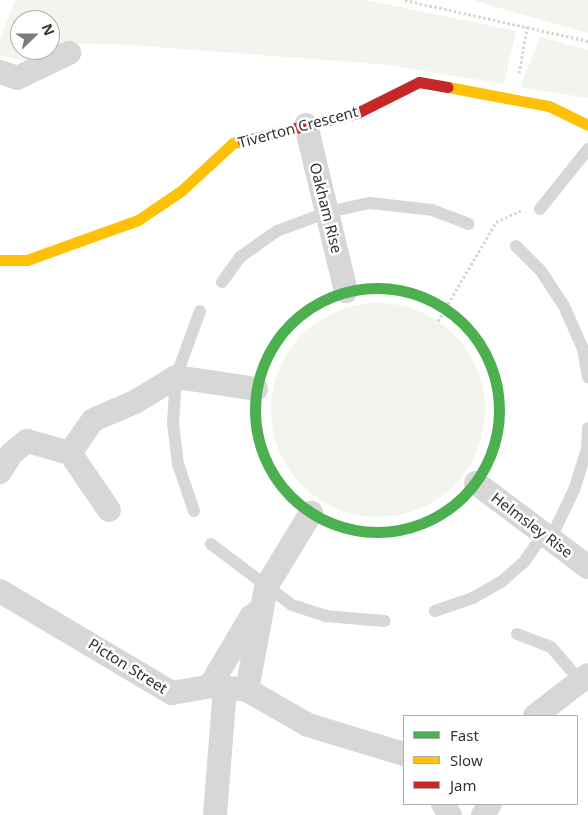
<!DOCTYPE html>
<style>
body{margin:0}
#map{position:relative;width:588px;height:815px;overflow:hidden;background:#fff;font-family:"Noto Sans",sans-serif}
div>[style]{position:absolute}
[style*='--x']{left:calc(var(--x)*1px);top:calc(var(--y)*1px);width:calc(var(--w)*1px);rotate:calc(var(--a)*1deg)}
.green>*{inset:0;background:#f1f5ed}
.round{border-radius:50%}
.path>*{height:3px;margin-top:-1.5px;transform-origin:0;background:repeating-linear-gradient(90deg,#d6d6d6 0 2.5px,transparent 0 5px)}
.lane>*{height:12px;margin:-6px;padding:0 6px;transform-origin:6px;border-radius:6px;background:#d7d7d7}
.street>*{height:24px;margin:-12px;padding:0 12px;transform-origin:12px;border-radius:12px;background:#d7d7d7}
.fast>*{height:11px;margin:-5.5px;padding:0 5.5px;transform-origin:5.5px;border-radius:5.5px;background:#4caf50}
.fast>.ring{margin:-5.5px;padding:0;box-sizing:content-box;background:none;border:11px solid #4caf50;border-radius:50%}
.slow>*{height:11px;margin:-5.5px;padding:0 5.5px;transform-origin:5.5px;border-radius:5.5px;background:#ffc107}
.jam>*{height:11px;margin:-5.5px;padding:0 5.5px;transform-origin:5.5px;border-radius:5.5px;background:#c62828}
span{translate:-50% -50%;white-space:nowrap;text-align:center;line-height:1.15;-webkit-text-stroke:5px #fff;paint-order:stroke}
.street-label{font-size:15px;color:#333}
.legend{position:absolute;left:403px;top:715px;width:175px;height:90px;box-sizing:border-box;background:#fff;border:1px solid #adadad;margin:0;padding:6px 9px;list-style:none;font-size:15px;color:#333}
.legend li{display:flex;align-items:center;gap:10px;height:25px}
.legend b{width:25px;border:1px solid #adadad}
.north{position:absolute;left:10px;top:10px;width:50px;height:50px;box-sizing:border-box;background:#fff;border:1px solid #adadad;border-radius:50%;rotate:68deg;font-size:14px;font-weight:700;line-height:20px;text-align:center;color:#333}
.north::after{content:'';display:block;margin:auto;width:18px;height:22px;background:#7a7a7a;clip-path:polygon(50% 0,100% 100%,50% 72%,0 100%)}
</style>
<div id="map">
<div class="green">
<i style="clip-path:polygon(evenodd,15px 0,366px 0,516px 31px,504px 84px,389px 65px,130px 45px,70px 43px,46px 58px,25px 61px,0 55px,0 40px,15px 0,20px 20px,50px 20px,50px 50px,20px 50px,20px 20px)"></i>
<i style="clip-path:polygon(474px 0,588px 0,588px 33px,499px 8px)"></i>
<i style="clip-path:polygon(540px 37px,588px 50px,588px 98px,520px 87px)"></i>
<i class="round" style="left:271px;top:303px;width:214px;height:214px"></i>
</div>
<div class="path">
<i style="--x:405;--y:0;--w:188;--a:12.6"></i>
<i style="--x:519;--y:73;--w:50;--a:-79.6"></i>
<i style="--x:438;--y:321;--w:115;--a:-59.6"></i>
<i style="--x:496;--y:222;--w:29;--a:-25"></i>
</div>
<div class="lane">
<i style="--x:540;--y:209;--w:77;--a:-51.3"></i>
<i style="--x:516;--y:246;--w:35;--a:45"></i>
<i style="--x:541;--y:271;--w:42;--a:56.7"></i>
<i style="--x:564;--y:306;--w:47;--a:66.2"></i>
<i style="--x:583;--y:349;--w:29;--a:80"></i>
<i style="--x:222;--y:282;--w:31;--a:-54"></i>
<i style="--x:240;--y:257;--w:45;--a:-35.1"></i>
<i style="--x:277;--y:231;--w:54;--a:-20.4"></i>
<i style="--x:328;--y:212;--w:43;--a:-12.1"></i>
<i style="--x:370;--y:203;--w:62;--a:6.4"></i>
<i style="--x:432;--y:210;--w:39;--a:21"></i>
<i style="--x:194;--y:511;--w:50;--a:-108.8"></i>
<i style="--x:178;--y:464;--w:41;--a:-97"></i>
<i style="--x:173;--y:423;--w:46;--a:-86.3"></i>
<i style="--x:176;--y:377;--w:70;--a:-70"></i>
<i style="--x:550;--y:540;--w:55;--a:-64.4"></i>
<i style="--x:574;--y:490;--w:43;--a:-72.4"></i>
<i style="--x:587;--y:449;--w:21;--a:-87"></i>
<i style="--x:211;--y:544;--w:101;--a:37"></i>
<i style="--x:292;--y:605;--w:35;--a:18"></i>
<i style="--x:325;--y:616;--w:60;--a:4.8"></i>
<i style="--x:435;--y:611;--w:40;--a:-18.9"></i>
<i style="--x:473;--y:598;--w:32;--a:-30"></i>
<i style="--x:501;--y:582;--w:30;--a:-41"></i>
<i style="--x:524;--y:562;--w:33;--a:-55"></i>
<i style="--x:517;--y:634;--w:36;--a:21"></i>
<i style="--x:551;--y:647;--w:45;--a:49.5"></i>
</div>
<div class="street">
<i style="--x:0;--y:72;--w:18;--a:19"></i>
<i style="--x:17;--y:78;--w:58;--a:-25.7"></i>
<i style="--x:306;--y:125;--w:171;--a:76.5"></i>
<i style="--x:70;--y:453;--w:40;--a:-55.1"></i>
<i style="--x:93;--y:420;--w:46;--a:-23.2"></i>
<i style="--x:135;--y:402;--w:48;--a:-31.4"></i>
<i style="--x:176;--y:377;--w:81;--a:8.5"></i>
<i style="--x:0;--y:472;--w:22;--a:-58"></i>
<i style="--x:12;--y:453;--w:19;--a:-39"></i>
<i style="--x:27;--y:441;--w:45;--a:15.6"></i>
<i style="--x:70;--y:453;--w:69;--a:55.6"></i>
<i style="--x:476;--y:483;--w:140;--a:36.9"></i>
<i style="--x:0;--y:591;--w:200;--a:30.7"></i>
<i style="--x:172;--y:693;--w:39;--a:-10"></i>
<i style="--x:210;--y:686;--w:37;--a:6"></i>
<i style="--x:247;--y:690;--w:70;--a:29.8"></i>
<i style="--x:308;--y:725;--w:100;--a:16.8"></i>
<i style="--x:210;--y:686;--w:80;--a:-59.3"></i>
<i style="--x:251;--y:617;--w:10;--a:-37"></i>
<i style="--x:247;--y:690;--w:105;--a:-79.5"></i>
<i style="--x:266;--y:587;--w:87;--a:-58.7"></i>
<i style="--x:535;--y:716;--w:67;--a:-37.7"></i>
<i style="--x:443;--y:804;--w:13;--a:58"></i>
<i style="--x:215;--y:815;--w:128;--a:-85.5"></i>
<i style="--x:483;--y:815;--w:13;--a:-58"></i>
</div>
<div class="fast">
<i class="ring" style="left:255px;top:288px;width:233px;height:233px"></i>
</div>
<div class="slow">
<i style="--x:448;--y:87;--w:103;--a:10.7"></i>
<i style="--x:549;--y:106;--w:43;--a:26"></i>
<i style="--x:0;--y:260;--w:27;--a:0"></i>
<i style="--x:27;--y:260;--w:118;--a:-19.8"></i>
<i style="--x:138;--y:220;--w:52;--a:-34"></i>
<i style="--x:181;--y:191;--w:71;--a:-42.7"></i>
<i style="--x:233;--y:143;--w:10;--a:-11"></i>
</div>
<div class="jam">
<i style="--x:243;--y:141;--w:117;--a:-13.8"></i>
<i style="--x:357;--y:113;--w:69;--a:-26.6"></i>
<i style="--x:419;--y:82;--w:29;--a:10"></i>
</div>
<div class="street-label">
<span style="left:298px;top:127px;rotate:-15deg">Tiverton Crescent</span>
<span style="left:326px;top:208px;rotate:76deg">Oakham Rise</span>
<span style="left:532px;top:525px;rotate:37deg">Helmsley Rise</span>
<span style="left:128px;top:666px;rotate:32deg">Picton Street</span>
</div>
<ul class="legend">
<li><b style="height:6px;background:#4caf50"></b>Fast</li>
<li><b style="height:6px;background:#ffc107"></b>Slow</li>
<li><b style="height:6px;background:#c62828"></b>Jam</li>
</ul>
<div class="north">N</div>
</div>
